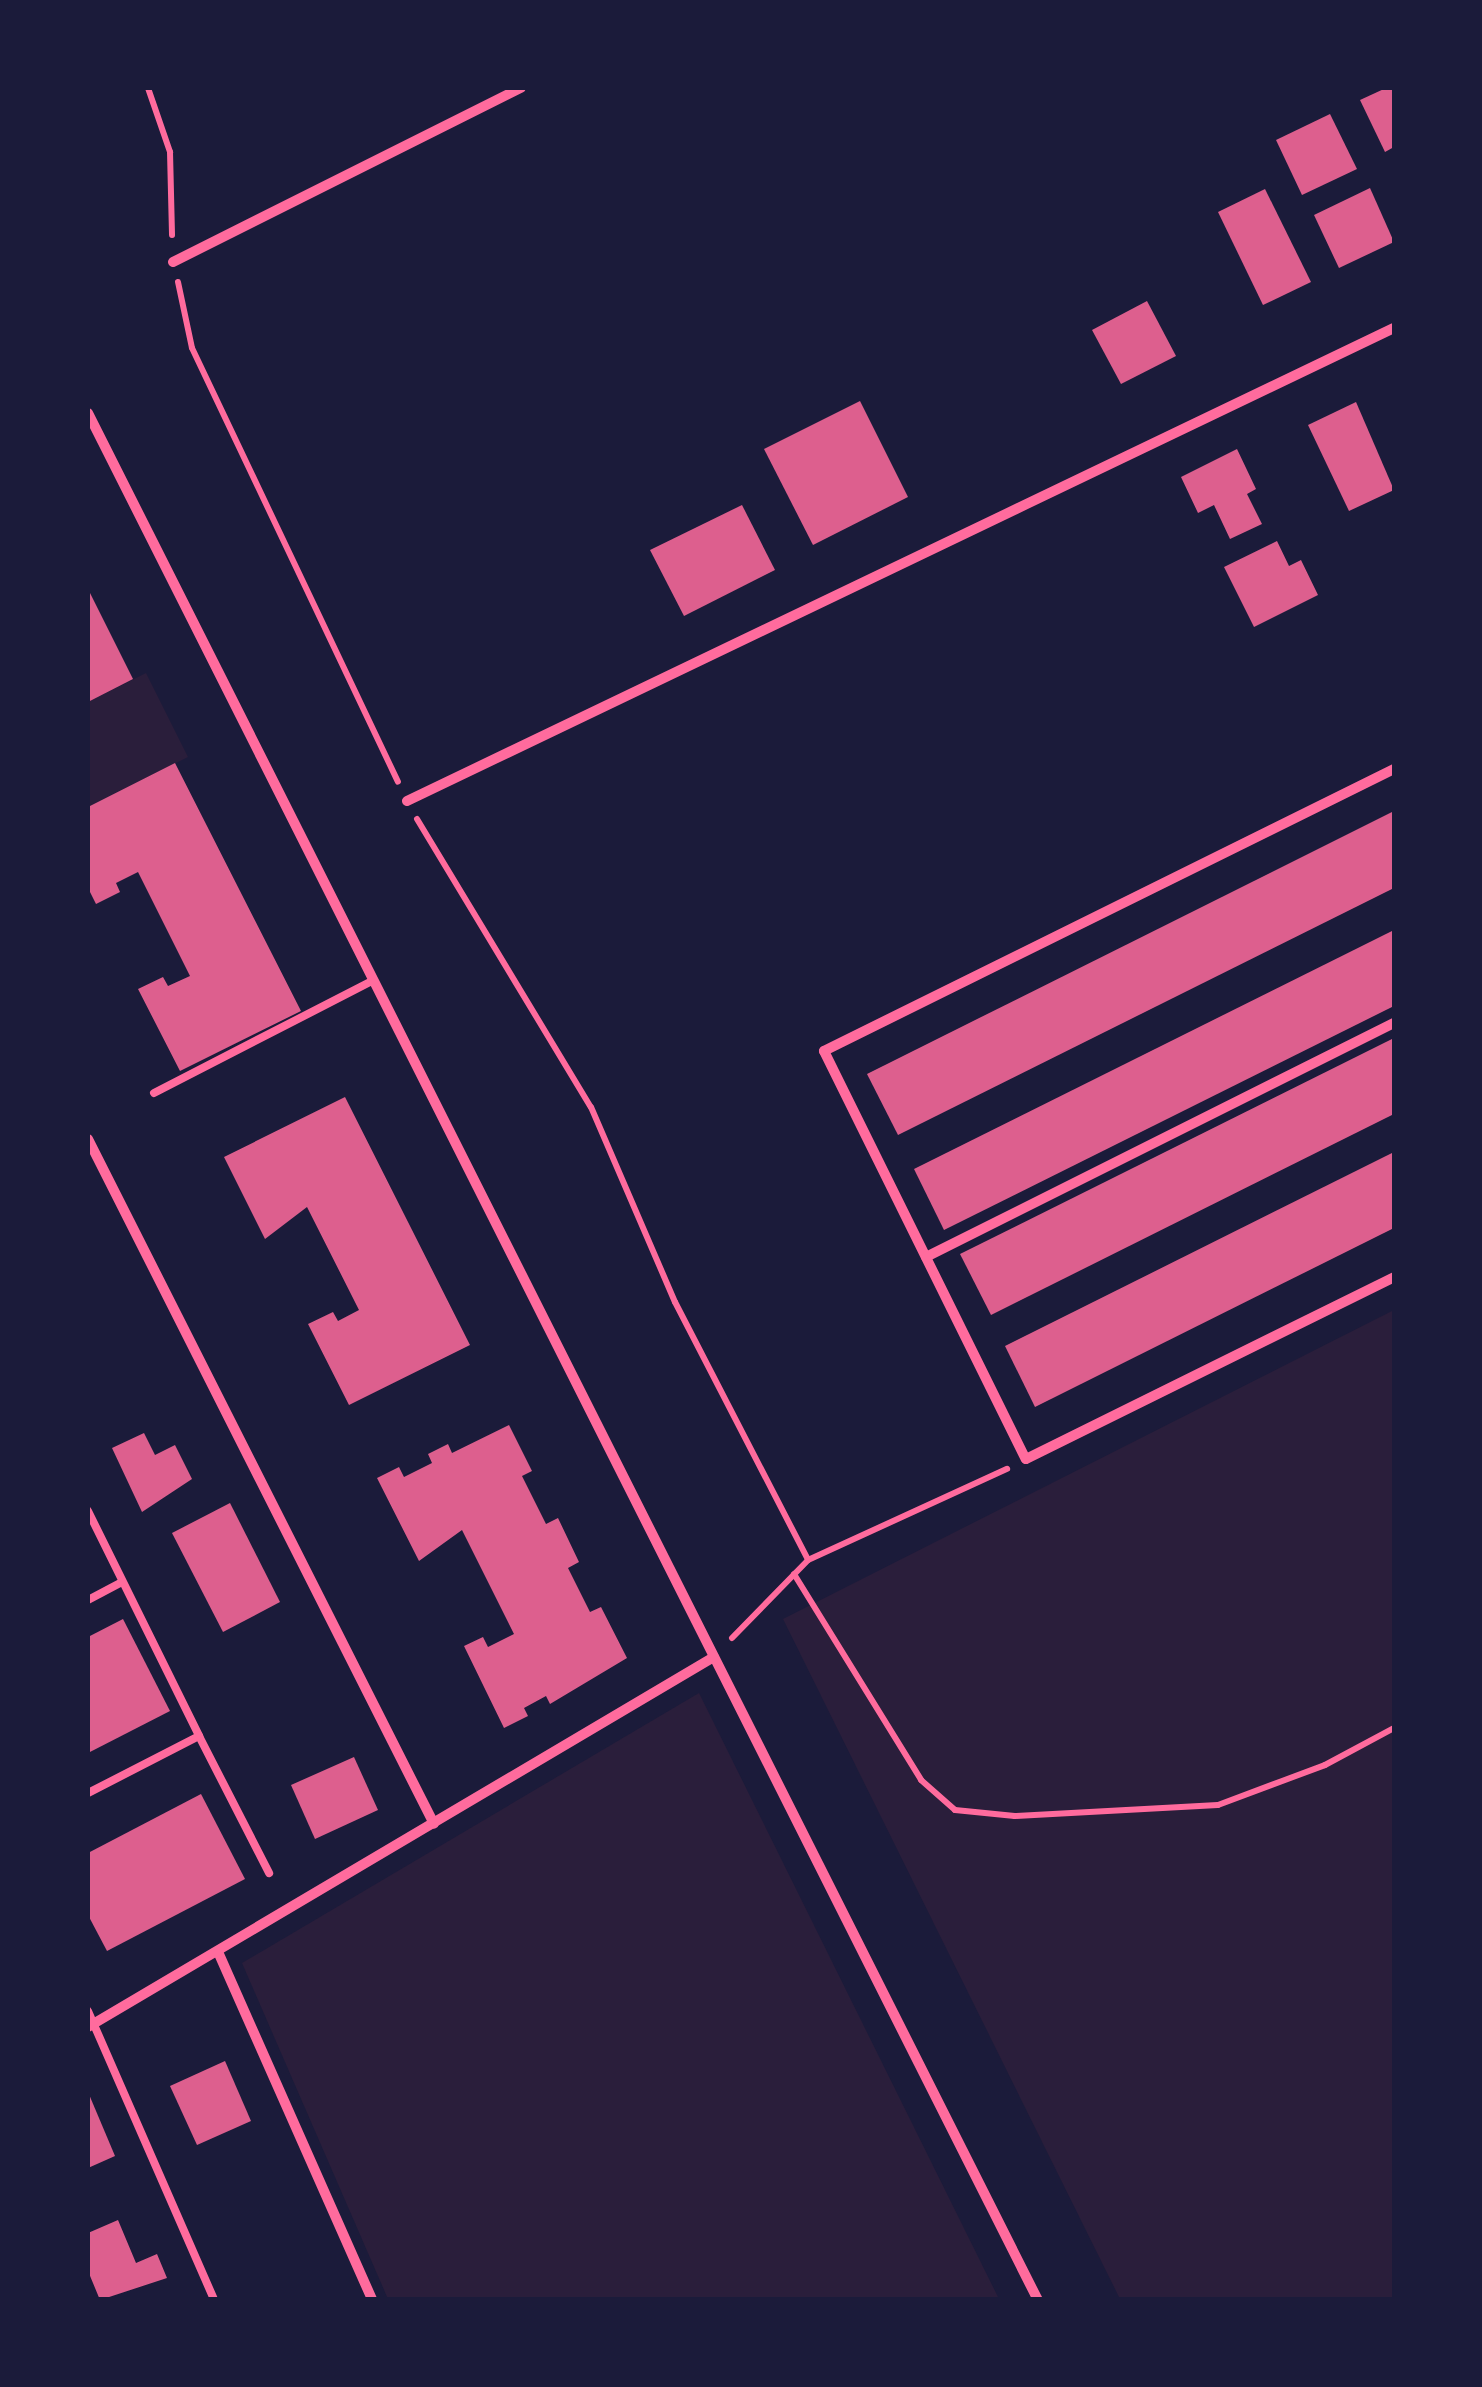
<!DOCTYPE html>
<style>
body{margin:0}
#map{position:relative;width:1482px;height:2387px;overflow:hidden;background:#1b1b3a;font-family:"IBM Plex Sans",sans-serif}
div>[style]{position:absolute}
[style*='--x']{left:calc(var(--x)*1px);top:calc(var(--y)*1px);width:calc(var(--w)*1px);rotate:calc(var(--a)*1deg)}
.green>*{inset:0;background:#2a1e3b}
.building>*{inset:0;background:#dd5f8e}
.path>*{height:6px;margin:-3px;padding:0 3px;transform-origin:3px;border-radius:3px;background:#ff6b9d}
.service>*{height:8px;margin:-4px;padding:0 4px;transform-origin:4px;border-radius:4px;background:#ff6b9d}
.minor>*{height:10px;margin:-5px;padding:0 5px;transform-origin:5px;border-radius:5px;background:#ff6b9d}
span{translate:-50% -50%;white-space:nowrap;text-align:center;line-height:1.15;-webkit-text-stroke:8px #1b1b3a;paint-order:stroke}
.frame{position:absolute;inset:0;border:90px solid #1b1b3a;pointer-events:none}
</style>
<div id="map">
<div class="green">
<i style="clip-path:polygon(146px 673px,188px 757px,88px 807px,88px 702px)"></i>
<i style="clip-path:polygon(1394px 1310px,1394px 2299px,1120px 2299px,783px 1619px)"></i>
<i style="clip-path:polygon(699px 1693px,999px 2299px,388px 2299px,242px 1963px)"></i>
</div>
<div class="building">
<i style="clip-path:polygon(1386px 88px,1394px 88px,1394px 147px,1385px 152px,1360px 100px)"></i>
<i style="clip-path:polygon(1330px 114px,1357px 169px,1302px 195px,1276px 140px)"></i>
<i style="clip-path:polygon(1370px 188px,1394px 242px,1339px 268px,1314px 215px)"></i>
<i style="clip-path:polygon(1265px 189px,1311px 282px,1263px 305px,1218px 212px)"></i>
<i style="clip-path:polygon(1147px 301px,1176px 356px,1121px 384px,1092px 330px)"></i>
<i style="clip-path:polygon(860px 401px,908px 497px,813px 545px,764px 449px)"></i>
<i style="clip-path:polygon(1356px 402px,1394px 490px,1349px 511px,1308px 425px)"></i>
<i style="clip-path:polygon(1237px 449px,1256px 489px,1247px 494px,1262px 524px,1230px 539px,1214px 505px,1198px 513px,1181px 477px)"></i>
<i style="clip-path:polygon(742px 505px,775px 570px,684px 616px,650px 550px)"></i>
<i style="clip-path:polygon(1277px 541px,1289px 566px,1301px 560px,1318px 595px,1254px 627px,1224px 567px)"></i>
<i style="clip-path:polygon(88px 589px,133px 679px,88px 702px)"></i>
<i style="clip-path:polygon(175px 763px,301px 1011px,180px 1071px,138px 989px,163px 977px,168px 986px,190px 976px,138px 872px,116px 883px,120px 892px,96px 904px,88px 888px,88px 807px)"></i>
<i style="clip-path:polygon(1394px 811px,1394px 888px,898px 1135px,867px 1074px)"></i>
<i style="clip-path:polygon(1394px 930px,1394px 1006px,944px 1230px,914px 1169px)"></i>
<i style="clip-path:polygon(1394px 1038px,1394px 1114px,991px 1315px,960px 1254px)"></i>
<i style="clip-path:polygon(345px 1097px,470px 1345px,349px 1405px,308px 1324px,333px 1312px,338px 1321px,359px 1310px,307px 1207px,265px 1239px,224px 1157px)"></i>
<i style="clip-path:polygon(1394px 1152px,1394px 1228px,1035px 1407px,1005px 1346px)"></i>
<i style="clip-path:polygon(509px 1425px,532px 1471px,522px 1476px,546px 1524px,558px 1518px,579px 1562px,568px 1568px,590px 1612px,601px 1607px,627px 1658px,550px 1704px,546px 1696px,524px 1708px,528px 1716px,504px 1728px,464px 1646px,483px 1637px,488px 1647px,514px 1634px,462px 1530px,419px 1561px,377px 1478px,399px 1467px,404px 1477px,432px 1463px,428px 1454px,448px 1444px,452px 1453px)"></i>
<i style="clip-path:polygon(144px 1433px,155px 1455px,175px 1445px,192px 1479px,142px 1512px,112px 1448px)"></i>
<i style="clip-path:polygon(230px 1503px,280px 1602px,223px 1632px,172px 1533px)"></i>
<i style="clip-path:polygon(123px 1619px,170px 1711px,88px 1753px,88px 1637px)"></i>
<i style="clip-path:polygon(354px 1757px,378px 1810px,315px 1839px,291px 1785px)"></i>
<i style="clip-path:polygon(201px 1794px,245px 1879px,107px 1951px,88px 1915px,88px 1853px)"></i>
<i style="clip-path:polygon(225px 2061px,251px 2121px,197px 2145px,170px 2086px)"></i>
<i style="clip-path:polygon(88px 2092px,115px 2156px,88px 2168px)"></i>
<i style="clip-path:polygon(118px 2220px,136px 2263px,157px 2254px,167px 2278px,100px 2300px,88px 2271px,88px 2233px)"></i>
</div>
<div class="path">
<i style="--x:148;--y:88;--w:68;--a:71"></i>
<i style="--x:170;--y:152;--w:83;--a:88.6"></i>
<i style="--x:178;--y:282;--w:67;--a:78"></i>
<i style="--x:192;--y:348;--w:480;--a:64.6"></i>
<i style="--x:417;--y:819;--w:336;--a:58.9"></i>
<i style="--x:591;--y:1107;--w:212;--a:66.7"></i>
<i style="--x:675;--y:1302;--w:290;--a:62.7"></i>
<i style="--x:794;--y:1574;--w:242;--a:58.3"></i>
<i style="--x:921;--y:1780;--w:45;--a:41.4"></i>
<i style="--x:955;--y:1810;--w:60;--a:5.7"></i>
<i style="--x:1015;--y:1816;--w:203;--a:-3.1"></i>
<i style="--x:1218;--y:1805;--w:114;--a:-20.5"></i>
<i style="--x:1325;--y:1765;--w:78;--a:-28.2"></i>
<i style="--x:732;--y:1638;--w:109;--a:-45.7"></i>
<i style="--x:808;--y:1560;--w:219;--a:-24.6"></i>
</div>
<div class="service">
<i style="--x:154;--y:1093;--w:245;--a:-27.2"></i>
<i style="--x:88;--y:1511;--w:251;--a:63.7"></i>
<i style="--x:199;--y:1736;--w:125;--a:152.8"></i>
<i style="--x:88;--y:1600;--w:38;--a:-28"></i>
<i style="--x:199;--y:1736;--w:154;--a:62.9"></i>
<i style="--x:88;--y:2011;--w:315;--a:66.4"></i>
</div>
<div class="minor">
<i style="--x:173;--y:262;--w:389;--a:-26.6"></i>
<i style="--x:88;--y:413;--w:2113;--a:63.28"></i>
<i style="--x:1394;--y:769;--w:636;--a:153.68"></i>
<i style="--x:824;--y:1051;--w:455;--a:63.7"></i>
<i style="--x:1026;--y:1459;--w:411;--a:-26.3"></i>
<i style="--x:407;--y:801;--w:1094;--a:-25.61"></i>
<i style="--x:88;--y:1139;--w:767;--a:63.2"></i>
<i style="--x:926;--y:1257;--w:523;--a:-26.57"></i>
<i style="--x:219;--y:1954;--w:378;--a:66.1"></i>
<i style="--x:88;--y:2027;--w:727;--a:-30.59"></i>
</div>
<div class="frame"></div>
</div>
